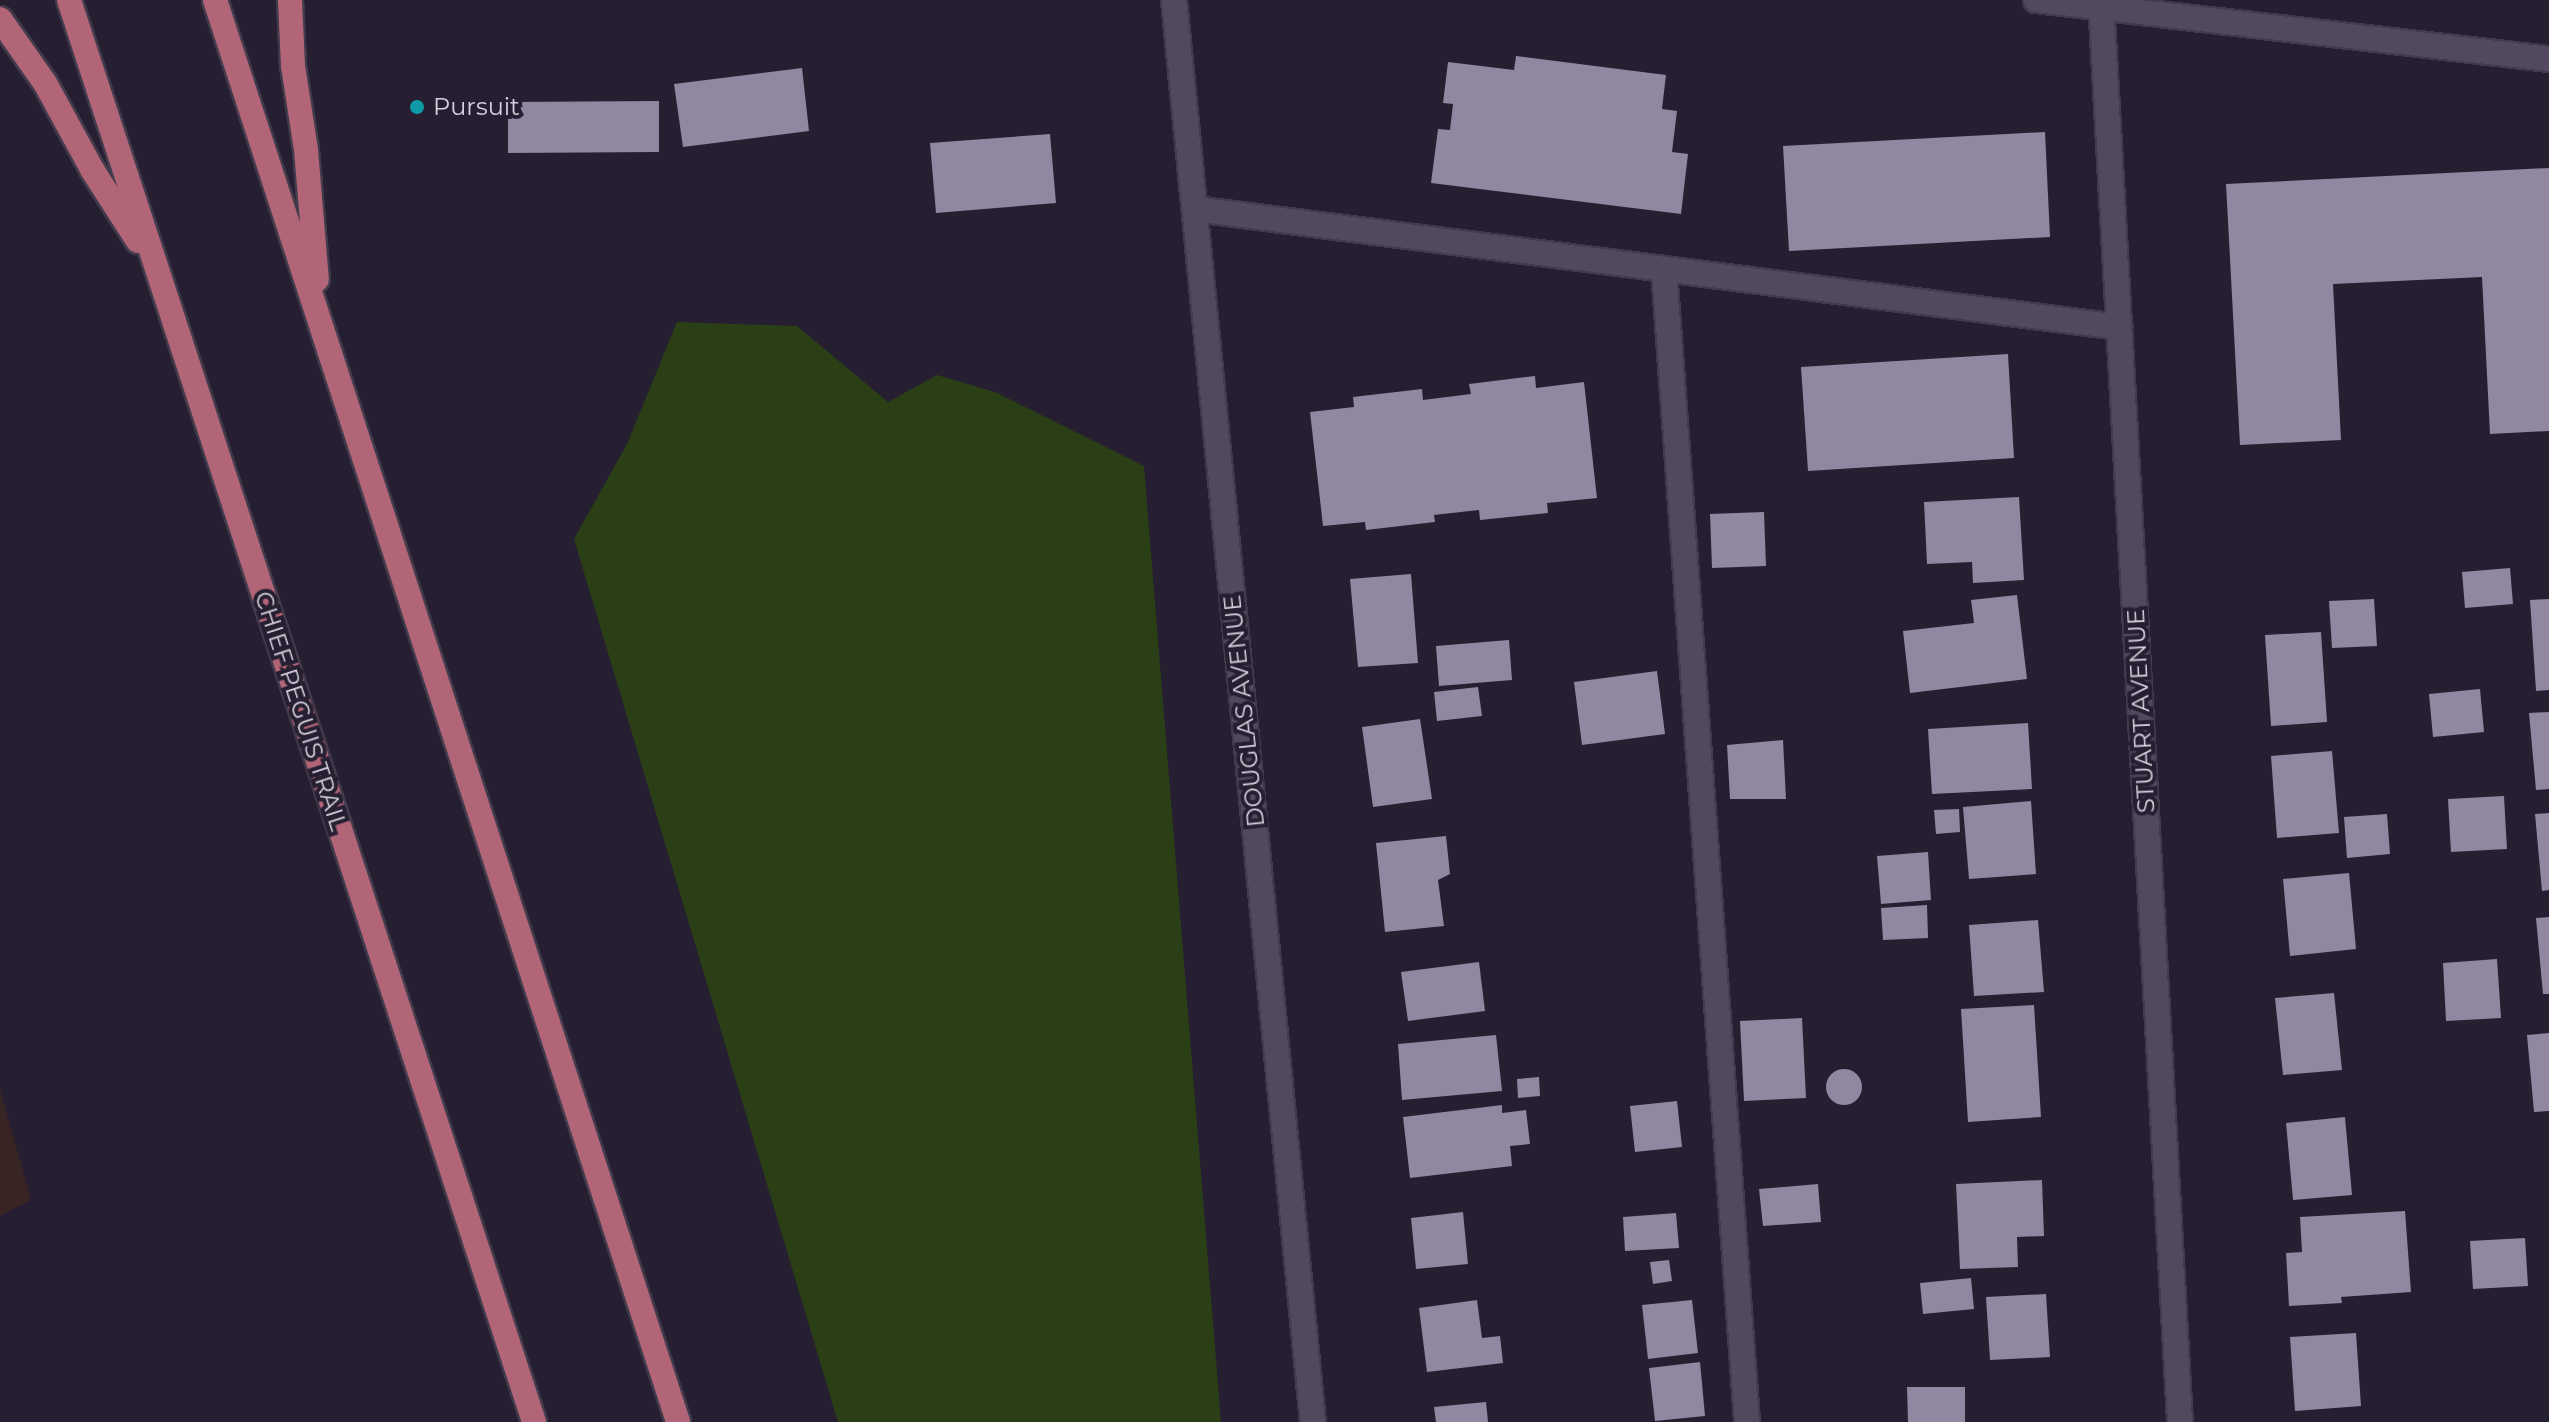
<!DOCTYPE html>
<style>
body{margin:0}
#map{position:relative;width:2549px;height:1422px;overflow:hidden;background:#261e31;font-family:Montserrat,sans-serif}
div>[style]{position:absolute}
[style*='--x']{left:calc(var(--x)*1px);top:calc(var(--y)*1px);width:calc(var(--w)*1px);rotate:calc(var(--a)*1deg)}
.commercial>*{inset:0;background:#372423}
.green>*{inset:0;background:#2b3f17}
.building>*{inset:0;background:#9187a0}
.round{border-radius:50%}
.roads{filter:drop-shadow(2px 0 #423b4c) drop-shadow(-2px 0 #423b4c) drop-shadow(0 2px #423b4c) drop-shadow(0 -2px #423b4c)}
.lane>*{height:24px;margin:-12px;padding:0 12px;transform-origin:12px;border-radius:12px;background:#52495f}
.street>*{height:24px;margin:-12px;padding:0 12px;transform-origin:12px;border-radius:12px;background:#52495f}
.secondary>*{height:24px;margin:-12px;padding:0 12px;transform-origin:12px;border-radius:12px;background:#52495f}
.primary>*{height:24px;margin:-12px;padding:0 12px;transform-origin:12px;border-radius:12px;background:#b16577}
.dots>*{width:22px;height:22px;translate:-50% -50%;box-sizing:border-box;border:4px solid #261e31;border-radius:50%}
span{translate:-50% -50%;white-space:nowrap;text-align:center;line-height:1.15;-webkit-text-stroke:8px #261e31;paint-order:stroke}
.poi-label{font-size:24px;color:#d4cfdc}
.left{translate:0 -50%;text-align:left}
.street-label{font-size:24px;color:#d4cfdc}
</style>
<div id="map">
<div class="commercial">
<i style="clip-path:polygon(0 1089px,31px 1200px,0 1216px)"></i>
</div>
<div class="green">
<i style="clip-path:polygon(677px 322px,797px 326px,888px 402px,937px 375px,995px 392px,1144px 466px,1221px 1422px,838px 1422px,574px 539px,627px 444px)"></i>
</div>
<div class="building">
<i style="clip-path:polygon(1516px 56px,1666px 75px,1662px 109px,1677px 111px,1672px 152px,1688px 154px,1681px 214px,1431px 183px,1438px 129px,1450px 130px,1453px 104px,1443px 103px,1448px 62px,1514px 70px)"></i>
<i style="clip-path:polygon(802px 68px,809px 131px,683px 147px,674px 84px)"></i>
<i style="clip-path:polygon(659px 101px,659px 152px,508px 153px,508px 102px)"></i>
<i style="clip-path:polygon(2045px 132px,2050px 237px,1789px 251px,1783px 146px)"></i>
<i style="clip-path:polygon(1050px 134px,1056px 203px,936px 213px,930px 143px)"></i>
<i style="clip-path:polygon(2549px 168px,2549px 431px,2490px 434px,2482px 277px,2333px 284px,2341px 440px,2240px 445px,2226px 184px)"></i>
<i style="clip-path:polygon(2008px 354px,2014px 458px,1808px 471px,1801px 367px)"></i>
<i style="clip-path:polygon(1535px 376px,1536px 388px,1584px 382px,1597px 498px,1547px 503px,1548px 513px,1480px 520px,1479px 510px,1434px 515px,1435px 522px,1366px 530px,1365px 522px,1323px 526px,1310px 412px,1354px 407px,1353px 397px,1422px 389px,1423px 400px,1471px 394px,1469px 384px)"></i>
<i style="clip-path:polygon(2019px 497px,2024px 580px,1973px 583px,1972px 562px,1927px 564px,1924px 502px)"></i>
<i style="clip-path:polygon(1764px 512px,1766px 566px,1712px 568px,1710px 514px)"></i>
<i style="clip-path:polygon(2510px 568px,2513px 604px,2465px 608px,2462px 572px)"></i>
<i style="clip-path:polygon(1411px 574px,1418px 663px,1358px 667px,1350px 579px)"></i>
<i style="clip-path:polygon(2017px 595px,2027px 679px,1910px 693px,1903px 631px,1974px 623px,1971px 600px)"></i>
<i style="clip-path:polygon(2374px 599px,2377px 646px,2332px 648px,2329px 601px)"></i>
<i style="clip-path:polygon(2549px 599px,2549px 690px,2536px 691px,2530px 600px)"></i>
<i style="clip-path:polygon(2321px 632px,2327px 722px,2271px 726px,2265px 635px)"></i>
<i style="clip-path:polygon(1509px 640px,1512px 680px,1439px 686px,1436px 646px)"></i>
<i style="clip-path:polygon(1657px 671px,1665px 734px,1582px 745px,1574px 682px)"></i>
<i style="clip-path:polygon(1478px 687px,1482px 716px,1437px 721px,1434px 692px)"></i>
<i style="clip-path:polygon(2480px 689px,2484px 732px,2433px 737px,2429px 694px)"></i>
<i style="clip-path:polygon(2549px 712px,2549px 789px,2536px 790px,2529px 713px)"></i>
<i style="clip-path:polygon(1420px 719px,1432px 799px,1373px 807px,1362px 727px)"></i>
<i style="clip-path:polygon(2028px 723px,2032px 789px,1932px 794px,1928px 729px)"></i>
<i style="clip-path:polygon(1783px 740px,1786px 799px,1730px 799px,1727px 745px)"></i>
<i style="clip-path:polygon(2332px 751px,2339px 833px,2277px 838px,2271px 756px)"></i>
<i style="clip-path:polygon(2504px 796px,2507px 849px,2451px 852px,2448px 799px)"></i>
<i style="clip-path:polygon(2031px 801px,2036px 874px,1969px 879px,1963px 807px)"></i>
<i style="clip-path:polygon(1959px 809px,1960px 832px,1936px 834px,1934px 810px)"></i>
<i style="clip-path:polygon(2549px 813px,2549px 890px,2542px 891px,2535px 814px)"></i>
<i style="clip-path:polygon(2387px 814px,2390px 854px,2347px 858px,2344px 817px)"></i>
<i style="clip-path:polygon(1446px 836px,1450px 874px,1438px 880px,1444px 926px,1385px 932px,1376px 843px)"></i>
<i style="clip-path:polygon(1928px 852px,1931px 900px,1881px 904px,1877px 856px)"></i>
<i style="clip-path:polygon(2349px 873px,2356px 949px,2290px 956px,2283px 879px)"></i>
<i style="clip-path:polygon(1927px 905px,1928px 938px,1883px 940px,1881px 908px)"></i>
<i style="clip-path:polygon(2549px 917px,2549px 994px,2543px 994px,2536px 918px)"></i>
<i style="clip-path:polygon(2038px 920px,2044px 992px,1974px 996px,1969px 925px)"></i>
<i style="clip-path:polygon(2497px 959px,2501px 1018px,2446px 1021px,2443px 963px)"></i>
<i style="clip-path:polygon(1479px 962px,1485px 1011px,1408px 1021px,1401px 972px)"></i>
<i style="clip-path:polygon(2334px 993px,2342px 1070px,2283px 1075px,2275px 998px)"></i>
<i style="clip-path:polygon(2034px 1005px,2041px 1117px,1968px 1122px,1961px 1009px)"></i>
<i style="clip-path:polygon(1802px 1018px,1806px 1098px,1744px 1101px,1740px 1021px)"></i>
<i style="clip-path:polygon(2549px 1033px,2549px 1111px,2534px 1112px,2527px 1035px)"></i>
<i style="clip-path:polygon(1496px 1035px,1502px 1091px,1402px 1100px,1398px 1044px)"></i>
<i class="round" style="left:1826px;top:1069px;width:36px;height:36px"></i>
<i style="clip-path:polygon(1539px 1077px,1540px 1096px,1518px 1098px,1517px 1079px)"></i>
<i style="clip-path:polygon(1677px 1101px,1682px 1147px,1635px 1152px,1630px 1106px)"></i>
<i style="clip-path:polygon(1502px 1105px,1502px 1113px,1526px 1110px,1530px 1144px,1510px 1146px,1512px 1166px,1410px 1178px,1403px 1117px)"></i>
<i style="clip-path:polygon(2345px 1117px,2352px 1195px,2293px 1200px,2286px 1123px)"></i>
<i style="clip-path:polygon(2042px 1180px,2044px 1236px,2017px 1237px,2018px 1267px,1960px 1269px,1956px 1184px)"></i>
<i style="clip-path:polygon(1818px 1184px,1821px 1222px,1763px 1226px,1759px 1189px)"></i>
<i style="clip-path:polygon(2405px 1211px,2411px 1292px,2341px 1297px,2342px 1303px,2289px 1306px,2286px 1253px,2302px 1252px,2300px 1217px)"></i>
<i style="clip-path:polygon(1463px 1212px,1468px 1264px,1416px 1269px,1411px 1218px)"></i>
<i style="clip-path:polygon(1676px 1213px,1679px 1248px,1625px 1251px,1623px 1217px)"></i>
<i style="clip-path:polygon(2525px 1238px,2528px 1286px,2473px 1289px,2470px 1241px)"></i>
<i style="clip-path:polygon(1669px 1260px,1672px 1281px,1653px 1284px,1650px 1262px)"></i>
<i style="clip-path:polygon(1971px 1278px,1974px 1309px,1923px 1314px,1920px 1283px)"></i>
<i style="clip-path:polygon(2046px 1294px,2050px 1357px,1990px 1360px,1986px 1297px)"></i>
<i style="clip-path:polygon(1477px 1300px,1482px 1338px,1500px 1336px,1503px 1363px,1427px 1372px,1419px 1308px)"></i>
<i style="clip-path:polygon(1692px 1300px,1698px 1353px,1648px 1359px,1642px 1305px)"></i>
<i style="clip-path:polygon(2356px 1333px,2361px 1406px,2295px 1411px,2290px 1337px)"></i>
<i style="clip-path:polygon(1700px 1362px,1705px 1416px,1655px 1421px,1649px 1368px)"></i>
<i style="clip-path:polygon(1907px 1387px,1965px 1387px,1965px 1422px,1908px 1422px)"></i>
<i style="clip-path:polygon(1486px 1402px,1488px 1422px,1436px 1422px,1434px 1407px)"></i>
</div>
<div class="roads">
<div class="lane">
<i style="--x:1195;--y:209;--w:932;--a:7.28"></i>
<i style="--x:1664;--y:269;--w:1156;--a:85.88"></i>
</div>
<div class="street">
<i style="--x:1174;--y:0;--w:1429;--a:84.42"></i>
<i style="--x:2101;--y:0;--w:1424;--a:86.82"></i>
</div>
<div class="secondary">
<i style="--x:2036;--y:0;--w:516;--a:6.56"></i>
</div>
<div class="primary">
<i style="--x:69;--y:0;--w:1496;--a:71.89"></i>
<i style="--x:215;--y:0;--w:1495;--a:71.96"></i>
<i style="--x:290;--y:0;--w:66;--a:87.4"></i>
<i style="--x:293;--y:66;--w:85;--a:81.2"></i>
<i style="--x:306;--y:150;--w:130;--a:85.2"></i>
<i style="--x:0;--y:19;--w:78;--a:54.9"></i>
<i style="--x:45;--y:83;--w:100;--a:61.4"></i>
<i style="--x:93;--y:171;--w:83;--a:57.3"></i>
</div>
</div>
<div class="dots">
<i style="left:417px;top:107px;background:#0f9aa8"></i>
</div>
<div class="poi-label">
<span class="left" style="left:433px;top:107px">Pursuit</span>
</div>
<div class="street-label">
<span style="left:301px;top:711px;rotate:72deg">CHIEF PEGUIS TRAIL</span>
<span style="left:1244px;top:711px;rotate:-96deg">DOUGLAS AVENUE</span>
<span style="left:2141px;top:711px;rotate:-93deg">STUART AVENUE</span>
</div>
</div>
